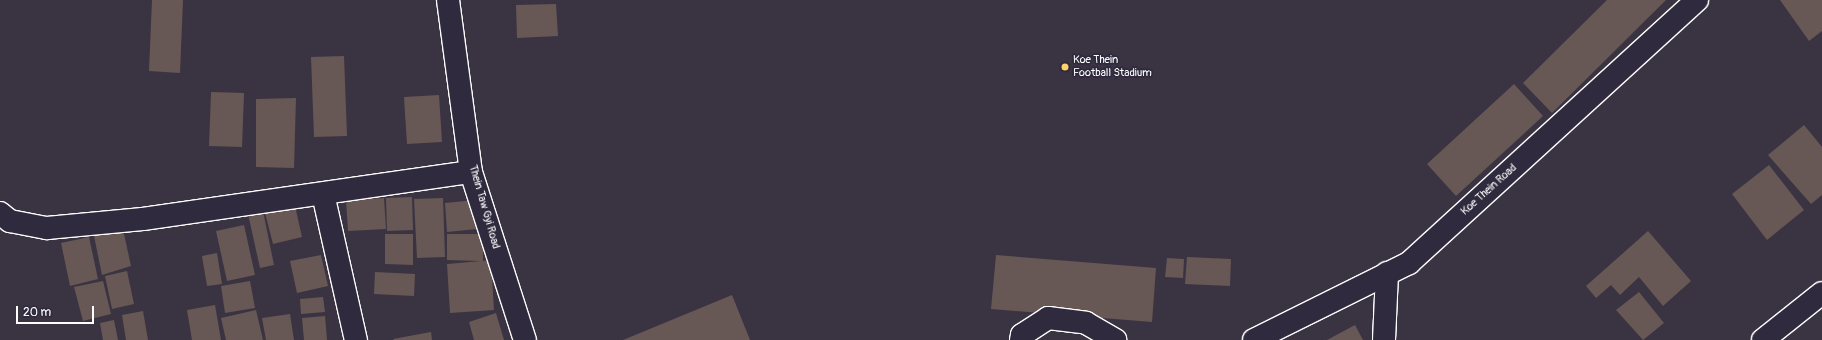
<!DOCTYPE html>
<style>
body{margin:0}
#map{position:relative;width:1822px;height:340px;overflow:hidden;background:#3a3342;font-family:Pangolin,sans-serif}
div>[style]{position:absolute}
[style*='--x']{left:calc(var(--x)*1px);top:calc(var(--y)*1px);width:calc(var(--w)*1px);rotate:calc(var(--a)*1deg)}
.building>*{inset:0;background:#675855}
.roads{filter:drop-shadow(1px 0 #fff) drop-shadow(-1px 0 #fff) drop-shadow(0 1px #fff) drop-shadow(0 -1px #fff)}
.street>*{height:22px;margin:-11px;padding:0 11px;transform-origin:11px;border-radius:11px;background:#2f2a3d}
.secondary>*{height:22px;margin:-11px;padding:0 11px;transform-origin:11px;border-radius:11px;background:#2f2a3d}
.dots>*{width:11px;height:11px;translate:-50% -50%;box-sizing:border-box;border:2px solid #2f2a3d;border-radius:50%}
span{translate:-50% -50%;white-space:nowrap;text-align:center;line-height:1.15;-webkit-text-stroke:3.5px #2f2a3d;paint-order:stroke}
.poi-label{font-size:11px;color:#fff}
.left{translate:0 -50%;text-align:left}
.street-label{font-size:11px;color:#fff}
.scale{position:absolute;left:16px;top:306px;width:78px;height:18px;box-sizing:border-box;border:2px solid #fff;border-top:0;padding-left:5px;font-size:12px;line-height:14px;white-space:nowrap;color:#fff;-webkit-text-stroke:3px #2f2a3d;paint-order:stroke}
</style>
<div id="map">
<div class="building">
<i style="clip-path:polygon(152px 0,183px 0,180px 73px,149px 71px)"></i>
<i style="clip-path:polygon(1607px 0,1666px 0,1552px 113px,1523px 83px)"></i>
<i style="clip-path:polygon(1780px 0,1822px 0,1822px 31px,1809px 41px)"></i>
<i style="clip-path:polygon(556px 4px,558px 36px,517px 38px,516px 5px)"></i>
<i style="clip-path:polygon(344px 56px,347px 136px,314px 137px,311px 57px)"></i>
<i style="clip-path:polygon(1514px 84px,1543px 116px,1456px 196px,1427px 164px)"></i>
<i style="clip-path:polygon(211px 92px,244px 93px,242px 147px,209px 146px)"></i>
<i style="clip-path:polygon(439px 95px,442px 142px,407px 144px,404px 97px)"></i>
<i style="clip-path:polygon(296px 98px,294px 168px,256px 167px,256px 99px)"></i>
<i style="clip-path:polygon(1804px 125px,1822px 147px,1822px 195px,1811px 204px,1768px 155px)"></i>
<i style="clip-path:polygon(1769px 165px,1804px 210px,1767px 240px,1732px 194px)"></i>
<i style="clip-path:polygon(412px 197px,413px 230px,387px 231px,386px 198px)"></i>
<i style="clip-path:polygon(384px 198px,386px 229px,348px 231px,346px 200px)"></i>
<i style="clip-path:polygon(443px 198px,445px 257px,417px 258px,414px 199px)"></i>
<i style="clip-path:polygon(475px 200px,477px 229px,447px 232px,445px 203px)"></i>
<i style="clip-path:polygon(295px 206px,302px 237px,273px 244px,265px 213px)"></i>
<i style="clip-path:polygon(263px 211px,274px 265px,260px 268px,248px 214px)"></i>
<i style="clip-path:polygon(122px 225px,131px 266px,102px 275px,93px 231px)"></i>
<i style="clip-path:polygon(244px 225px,255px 275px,227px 281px,216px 231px)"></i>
<i style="clip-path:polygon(1648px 231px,1691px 281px,1663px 306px,1639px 277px,1620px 295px,1611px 285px,1596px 298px,1586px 286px)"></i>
<i style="clip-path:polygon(385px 234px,413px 234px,413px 265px,385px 264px)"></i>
<i style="clip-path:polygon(447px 234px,483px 234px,483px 261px,491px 260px,494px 310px,450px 313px,447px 264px,481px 261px,447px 260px)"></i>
<i style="clip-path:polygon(89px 237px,98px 279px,70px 286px,61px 243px)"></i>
<i style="clip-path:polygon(217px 253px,222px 284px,207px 286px,202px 256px)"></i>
<i style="clip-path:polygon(321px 255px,328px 286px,297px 293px,290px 261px)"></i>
<i style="clip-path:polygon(996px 255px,1156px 268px,1152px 322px,991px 309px)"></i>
<i style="clip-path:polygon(1187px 257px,1231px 259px,1230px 286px,1185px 284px)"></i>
<i style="clip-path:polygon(1167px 258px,1184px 259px,1183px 278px,1165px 277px)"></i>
<i style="clip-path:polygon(127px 271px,134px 304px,112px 309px,105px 276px)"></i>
<i style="clip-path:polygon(375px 272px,415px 274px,414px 296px,374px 294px)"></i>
<i style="clip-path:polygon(103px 281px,111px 314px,83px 321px,74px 287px)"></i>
<i style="clip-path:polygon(250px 281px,255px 308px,225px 313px,221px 286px)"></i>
<i style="clip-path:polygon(1639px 292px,1664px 323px,1643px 340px,1616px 310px)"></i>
<i style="clip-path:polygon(732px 295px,750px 340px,623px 340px)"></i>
<i style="clip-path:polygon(323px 297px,325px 312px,301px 314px,300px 299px)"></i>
<i style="clip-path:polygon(215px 305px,221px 340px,192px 340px,187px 310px)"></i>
<i style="clip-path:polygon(256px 310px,263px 340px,226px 340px,221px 318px)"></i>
<i style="clip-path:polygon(143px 311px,148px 340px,126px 340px,122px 315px)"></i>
<i style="clip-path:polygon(496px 313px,504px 340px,474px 340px,469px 322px)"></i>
<i style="clip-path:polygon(290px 314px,294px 340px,266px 340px,262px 318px)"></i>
<i style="clip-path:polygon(325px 316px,327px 340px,304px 340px,302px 318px)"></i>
<i style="clip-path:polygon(114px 320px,118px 340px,103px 340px,100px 323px)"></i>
<i style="clip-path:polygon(1355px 325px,1363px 340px,1327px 340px)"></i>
<i style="clip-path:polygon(431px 332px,432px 340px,394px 340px,393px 339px)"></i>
</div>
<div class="roads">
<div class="street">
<i style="--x:323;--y:194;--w:150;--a:77.3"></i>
<i style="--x:0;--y:213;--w:13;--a:39"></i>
<i style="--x:10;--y:221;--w:38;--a:11"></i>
<i style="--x:47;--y:228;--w:96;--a:-5.4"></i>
<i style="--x:143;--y:219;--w:331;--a:-8.2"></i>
<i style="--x:1021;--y:340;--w:5;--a:-79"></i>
<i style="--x:1022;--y:335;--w:31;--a:-33"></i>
<i style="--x:1048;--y:318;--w:38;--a:7"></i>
<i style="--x:1086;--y:323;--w:34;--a:30"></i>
<i style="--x:1254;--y:340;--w:173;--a:-26.4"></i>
<i style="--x:1409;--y:263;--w:390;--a:-42.4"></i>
<i style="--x:1384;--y:340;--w:67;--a:-87.4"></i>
<i style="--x:1763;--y:340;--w:75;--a:-38.5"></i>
</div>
<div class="secondary">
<i style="--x:448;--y:0;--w:174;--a:82.4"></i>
<i style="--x:471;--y:172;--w:176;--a:72.2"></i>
</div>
</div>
<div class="dots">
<i style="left:1065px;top:67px;background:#ffd166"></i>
</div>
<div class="poi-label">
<span class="left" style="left:1073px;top:67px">Koe Thein<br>Football Stadium</span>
</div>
<div class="street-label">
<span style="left:1489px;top:190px;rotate:-42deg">Koe Thein Road</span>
<span style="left:484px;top:207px;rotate:74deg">Thein Taw Gyi Road</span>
</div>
<div class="scale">20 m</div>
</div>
